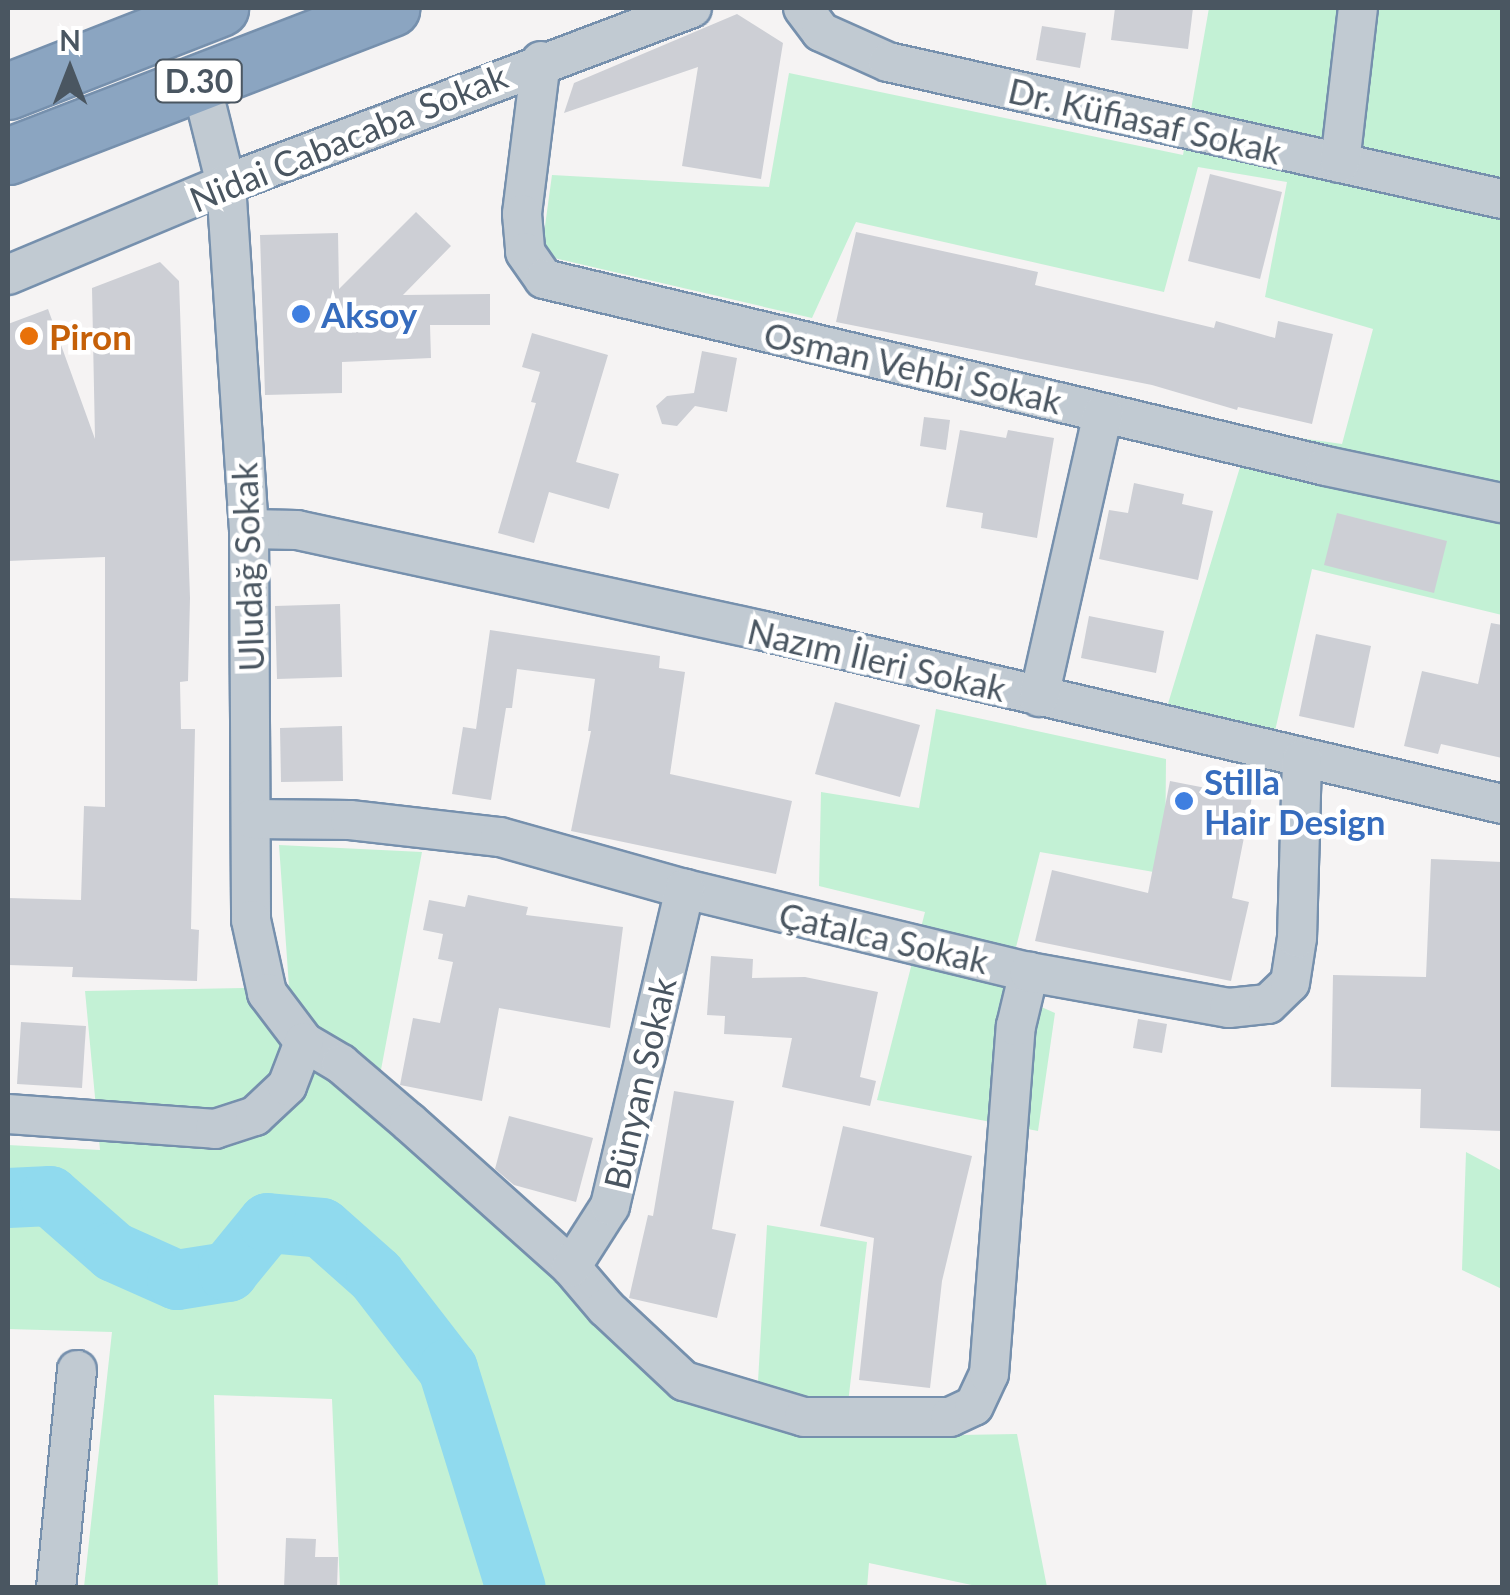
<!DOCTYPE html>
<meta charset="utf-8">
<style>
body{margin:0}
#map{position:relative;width:1510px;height:1595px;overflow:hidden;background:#f5f3f3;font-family:Lato,sans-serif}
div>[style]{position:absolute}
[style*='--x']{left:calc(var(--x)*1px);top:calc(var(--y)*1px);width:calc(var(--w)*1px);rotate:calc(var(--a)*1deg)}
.green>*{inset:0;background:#c3f1d5}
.river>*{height:60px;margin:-30px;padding:0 30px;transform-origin:30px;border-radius:30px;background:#90daee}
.building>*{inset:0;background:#cdcfd5}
.roads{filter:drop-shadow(2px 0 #7690ad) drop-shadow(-2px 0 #7690ad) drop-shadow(0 2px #7690ad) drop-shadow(0 -2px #7690ad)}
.minor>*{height:38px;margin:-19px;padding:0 19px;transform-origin:19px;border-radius:19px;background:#c1cad2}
.highway>*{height:55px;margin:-27.5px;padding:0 27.5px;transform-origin:27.5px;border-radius:27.5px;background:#8ba5c1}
.dots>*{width:28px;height:28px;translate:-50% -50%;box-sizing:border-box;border:5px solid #fff;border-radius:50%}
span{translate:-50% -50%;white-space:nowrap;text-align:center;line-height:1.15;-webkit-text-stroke:9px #fff;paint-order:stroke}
.shield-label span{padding:2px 8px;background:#fff;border:2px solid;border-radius:8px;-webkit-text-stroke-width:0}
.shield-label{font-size:32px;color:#4a5661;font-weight:700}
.street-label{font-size:35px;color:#4a5661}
.shop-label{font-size:35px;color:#366cbe;font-weight:700}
.left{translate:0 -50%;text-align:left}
.food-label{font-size:35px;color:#c56008;font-weight:700}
.frame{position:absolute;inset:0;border:10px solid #4a5661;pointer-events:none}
.north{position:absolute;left:20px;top:20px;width:100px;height:100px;-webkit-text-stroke:8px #fff;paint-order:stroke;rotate:0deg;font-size:28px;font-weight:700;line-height:40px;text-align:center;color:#4a5661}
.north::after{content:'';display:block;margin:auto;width:35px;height:45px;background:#4a5661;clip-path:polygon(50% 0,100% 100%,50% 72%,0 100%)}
</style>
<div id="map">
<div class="green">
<i style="clip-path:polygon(1209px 8px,1502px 8px,1502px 615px,1312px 569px,1275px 731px,1167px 707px,1251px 431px,1342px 444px,1373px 329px,1265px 297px,1287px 182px,1198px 167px,1164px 292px,856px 222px,812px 318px,541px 255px,552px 175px,769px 187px,789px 73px,1183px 155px)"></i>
<i style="clip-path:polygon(936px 709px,1166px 759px,1165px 874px,1040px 852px,1005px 991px,1055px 1013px,1038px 1131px,877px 1100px,925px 912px,819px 886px,821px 792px,919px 808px)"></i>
<i style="clip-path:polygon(279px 845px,422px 852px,374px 1107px,756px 1416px,767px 1225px,867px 1242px,844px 1437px,1017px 1434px,1047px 1587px,981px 1587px,869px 1563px,867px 1588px,340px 1587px,332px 1399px,214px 1395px,218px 1587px,84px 1587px,112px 1332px,8px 1329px,8px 1145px,100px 1150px,85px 991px,289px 987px)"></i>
<i style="clip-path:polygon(1466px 1152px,1502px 1171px,1502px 1289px,1462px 1270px)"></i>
</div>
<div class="river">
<i style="--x:8;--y:1198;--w:42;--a:-2.7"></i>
<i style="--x:50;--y:1196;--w:85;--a:41.2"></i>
<i style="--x:114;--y:1252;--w:69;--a:24"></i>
<i style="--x:177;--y:1280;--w:52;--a:-8.9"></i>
<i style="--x:228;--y:1272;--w:63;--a:-50.8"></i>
<i style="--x:268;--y:1223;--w:54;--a:5.3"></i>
<i style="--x:322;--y:1228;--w:72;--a:41.6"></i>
<i style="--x:376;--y:1276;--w:118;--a:52.3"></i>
<i style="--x:448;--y:1369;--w:229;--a:72.8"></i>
</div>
<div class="building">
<i style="clip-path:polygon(1115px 8px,1193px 8px,1188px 49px,1111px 40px)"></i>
<i style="clip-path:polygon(737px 14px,783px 43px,761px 179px,682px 166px,698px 67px,564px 113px,574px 83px)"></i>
<i style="clip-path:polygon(1042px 26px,1086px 33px,1080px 68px,1036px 60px)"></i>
<i style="clip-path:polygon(1210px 174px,1282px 192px,1260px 279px,1188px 261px)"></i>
<i style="clip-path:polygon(416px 212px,451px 246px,403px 295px,490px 294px,490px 325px,430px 325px,431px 358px,342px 362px,342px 393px,265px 395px,260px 235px,338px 233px,339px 289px)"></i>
<i style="clip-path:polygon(856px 232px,1038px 272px,1035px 285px,1214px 328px,1216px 321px,1275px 338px,1278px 321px,1333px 334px,1312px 424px,1238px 407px,1237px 410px,1152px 385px,836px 322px)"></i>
<i style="clip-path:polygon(160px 262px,179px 281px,190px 598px,188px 681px,180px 682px,181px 729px,195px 729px,191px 929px,199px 930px,197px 981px,72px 977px,73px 967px,8px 965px,8px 898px,81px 900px,84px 806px,105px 807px,105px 557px,8px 561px,8px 324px,48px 309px,95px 439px,92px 288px)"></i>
<i style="clip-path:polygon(532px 333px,608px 355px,576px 462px,619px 474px,609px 509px,549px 492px,534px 543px,498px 533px,536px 403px,531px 402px,540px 372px,522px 367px)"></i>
<i style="clip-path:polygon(702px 351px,737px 358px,727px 412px,695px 406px,677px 426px,662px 424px,656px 406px,667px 396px,694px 393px)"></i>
<i style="clip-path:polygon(924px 417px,950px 420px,946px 450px,920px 446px)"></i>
<i style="clip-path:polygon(960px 430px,1006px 438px,1008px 430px,1054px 438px,1037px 538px,981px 528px,983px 513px,946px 507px)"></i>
<i style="clip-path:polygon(1134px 483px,1184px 494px,1182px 504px,1213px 511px,1198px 580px,1099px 559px,1109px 510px,1128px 513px)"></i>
<i style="clip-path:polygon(1337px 513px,1447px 541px,1434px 593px,1324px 565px)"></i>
<i style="clip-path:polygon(340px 604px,342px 677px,277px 679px,275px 606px)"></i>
<i style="clip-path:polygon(1089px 616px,1164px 631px,1156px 673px,1081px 658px)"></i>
<i style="clip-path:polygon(1491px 623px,1502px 625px,1502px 758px,1441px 744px,1438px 754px,1404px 746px,1422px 671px,1478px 684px)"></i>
<i style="clip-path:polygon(490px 630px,660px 656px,659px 668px,685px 672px,670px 774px,792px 801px,776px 874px,571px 831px,591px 731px,588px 731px,595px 679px,517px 669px,512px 708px,506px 708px,491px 800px,452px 794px,463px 727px,476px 729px)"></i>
<i style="clip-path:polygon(1316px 634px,1371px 646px,1354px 728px,1299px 716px)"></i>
<i style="clip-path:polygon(835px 702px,920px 725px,900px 797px,815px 774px)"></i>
<i style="clip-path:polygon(342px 726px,343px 781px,281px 782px,280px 728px)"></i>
<i style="clip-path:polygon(1170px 781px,1252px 797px,1232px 898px,1249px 902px,1231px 981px,1035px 941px,1052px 870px,1148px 893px)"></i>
<i style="clip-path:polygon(1431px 859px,1502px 862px,1502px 1131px,1420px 1128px,1421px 1089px,1331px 1087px,1333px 975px,1426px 977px)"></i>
<i style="clip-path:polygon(468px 895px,528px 907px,526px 915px,623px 927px,610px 1028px,499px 1008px,482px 1101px,400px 1085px,413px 1018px,440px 1023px,453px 962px,438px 959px,443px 934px,423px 930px,429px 900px,465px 907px)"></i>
<i style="clip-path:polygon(711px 956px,753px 959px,752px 978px,805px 977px,878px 992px,860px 1077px,876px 1081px,870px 1106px,782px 1087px,792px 1038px,724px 1034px,725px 1016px,707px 1015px)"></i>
<i style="clip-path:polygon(1138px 1019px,1167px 1024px,1162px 1053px,1133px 1048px)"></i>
<i style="clip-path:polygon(21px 1022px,86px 1026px,82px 1088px,17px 1084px)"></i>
<i style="clip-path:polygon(674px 1091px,734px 1101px,712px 1229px,736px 1234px,717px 1318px,629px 1298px,648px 1215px,653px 1216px)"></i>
<i style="clip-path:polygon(509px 1116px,593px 1138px,576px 1202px,514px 1185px,495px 1169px)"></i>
<i style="clip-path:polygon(843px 1126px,972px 1156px,942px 1281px,930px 1388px,859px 1380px,874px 1238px,820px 1226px)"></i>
<i style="clip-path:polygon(286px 1538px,316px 1539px,315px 1557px,338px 1557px,337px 1588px,284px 1588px)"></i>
</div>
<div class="roads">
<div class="minor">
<i style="--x:803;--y:8;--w:30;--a:53"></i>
<i style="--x:821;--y:32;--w:73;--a:24.1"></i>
<i style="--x:888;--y:62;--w:629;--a:12.58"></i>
<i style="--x:541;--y:61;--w:154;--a:97.1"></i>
<i style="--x:522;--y:214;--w:38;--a:85"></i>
<i style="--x:525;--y:252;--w:33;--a:55"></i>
<i style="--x:544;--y:279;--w:804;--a:13.45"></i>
<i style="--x:1326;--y:466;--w:180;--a:11.9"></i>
<i style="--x:200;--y:80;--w:107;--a:76"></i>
<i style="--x:226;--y:184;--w:346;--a:86.2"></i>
<i style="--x:249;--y:529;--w:391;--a:89.7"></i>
<i style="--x:251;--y:920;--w:75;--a:77.6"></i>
<i style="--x:267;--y:993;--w:61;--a:52.9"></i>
<i style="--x:304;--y:1042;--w:43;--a:30.7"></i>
<i style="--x:341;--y:1064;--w:89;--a:40.5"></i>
<i style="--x:409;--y:1122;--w:217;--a:41.8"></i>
<i style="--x:571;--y:1267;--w:54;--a:49.5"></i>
<i style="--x:606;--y:1308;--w:107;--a:43.1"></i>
<i style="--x:684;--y:1381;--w:125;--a:16.7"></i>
<i style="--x:804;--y:1417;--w:146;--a:0"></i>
<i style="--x:950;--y:1417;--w:26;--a:-25"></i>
<i style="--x:974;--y:1406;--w:35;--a:-65"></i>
<i style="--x:989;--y:1374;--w:349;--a:-85.6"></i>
<i style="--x:1016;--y:1026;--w:56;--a:-76.5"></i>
<i style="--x:1340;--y:163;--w:156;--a:-83.4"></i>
<i style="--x:8;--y:275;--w:236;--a:-22.7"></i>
<i style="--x:226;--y:184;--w:498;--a:-20.7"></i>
<i style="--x:249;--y:529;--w:48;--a:1.2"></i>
<i style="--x:297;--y:530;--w:478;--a:12.2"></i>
<i style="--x:764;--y:631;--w:758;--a:13.19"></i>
<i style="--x:1039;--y:697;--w:291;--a:-77.3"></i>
<i style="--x:252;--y:819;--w:98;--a:0.6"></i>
<i style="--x:350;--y:820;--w:151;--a:6.5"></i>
<i style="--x:500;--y:837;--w:192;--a:15.7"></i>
<i style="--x:685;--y:889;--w:354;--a:13.6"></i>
<i style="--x:1029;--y:972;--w:203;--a:10.2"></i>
<i style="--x:1229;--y:1008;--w:39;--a:-6"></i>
<i style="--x:1268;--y:1004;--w:30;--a:-44"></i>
<i style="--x:1290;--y:983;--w:46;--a:-81.2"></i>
<i style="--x:1297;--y:938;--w:179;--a:-88.4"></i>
<i style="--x:8;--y:1114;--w:208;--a:4.1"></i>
<i style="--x:215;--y:1129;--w:42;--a:-18"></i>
<i style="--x:255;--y:1116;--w:44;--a:-43.2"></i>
<i style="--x:287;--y:1086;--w:47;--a:-68.9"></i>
<i style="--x:571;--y:1267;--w:72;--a:-57.4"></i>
<i style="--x:610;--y:1206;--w:326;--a:-76.7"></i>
<i style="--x:56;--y:1588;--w:219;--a:-84.5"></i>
</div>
<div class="highway">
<i style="--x:8;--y:91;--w:228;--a:-21.4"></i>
<i style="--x:8;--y:156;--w:411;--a:-21.1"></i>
</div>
</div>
<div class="dots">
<i style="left:301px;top:314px;background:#3f7fe0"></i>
<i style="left:29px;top:336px;background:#e8710a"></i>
<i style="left:1184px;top:801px;background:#3f7fe0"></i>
</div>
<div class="shield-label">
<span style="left:199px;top:81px">D.30</span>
</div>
<div class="street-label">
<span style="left:1145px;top:120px;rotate:13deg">Dr. Küfiasaf Sokak</span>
<span style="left:348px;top:137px;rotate:-22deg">Nidai Cabacaba Sokak</span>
<span style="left:913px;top:367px;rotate:13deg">Osman Vehbi Sokak</span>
<span style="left:247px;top:567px;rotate:-92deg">Uludağ Sokak</span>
<span style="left:877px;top:659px;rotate:13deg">Nazım İleri Sokak</span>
<span style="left:884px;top:937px;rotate:13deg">Çatalca Sokak</span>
<span style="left:639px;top:1083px;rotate:-77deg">Bünyan Sokak</span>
</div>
<div class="shop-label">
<span class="left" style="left:321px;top:314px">Aksoy</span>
<span class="left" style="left:1204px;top:801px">Stilla<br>Hair Design</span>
</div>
<div class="food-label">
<span class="left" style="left:49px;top:336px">Piron</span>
</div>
<div class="frame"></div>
<div class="north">N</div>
</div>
